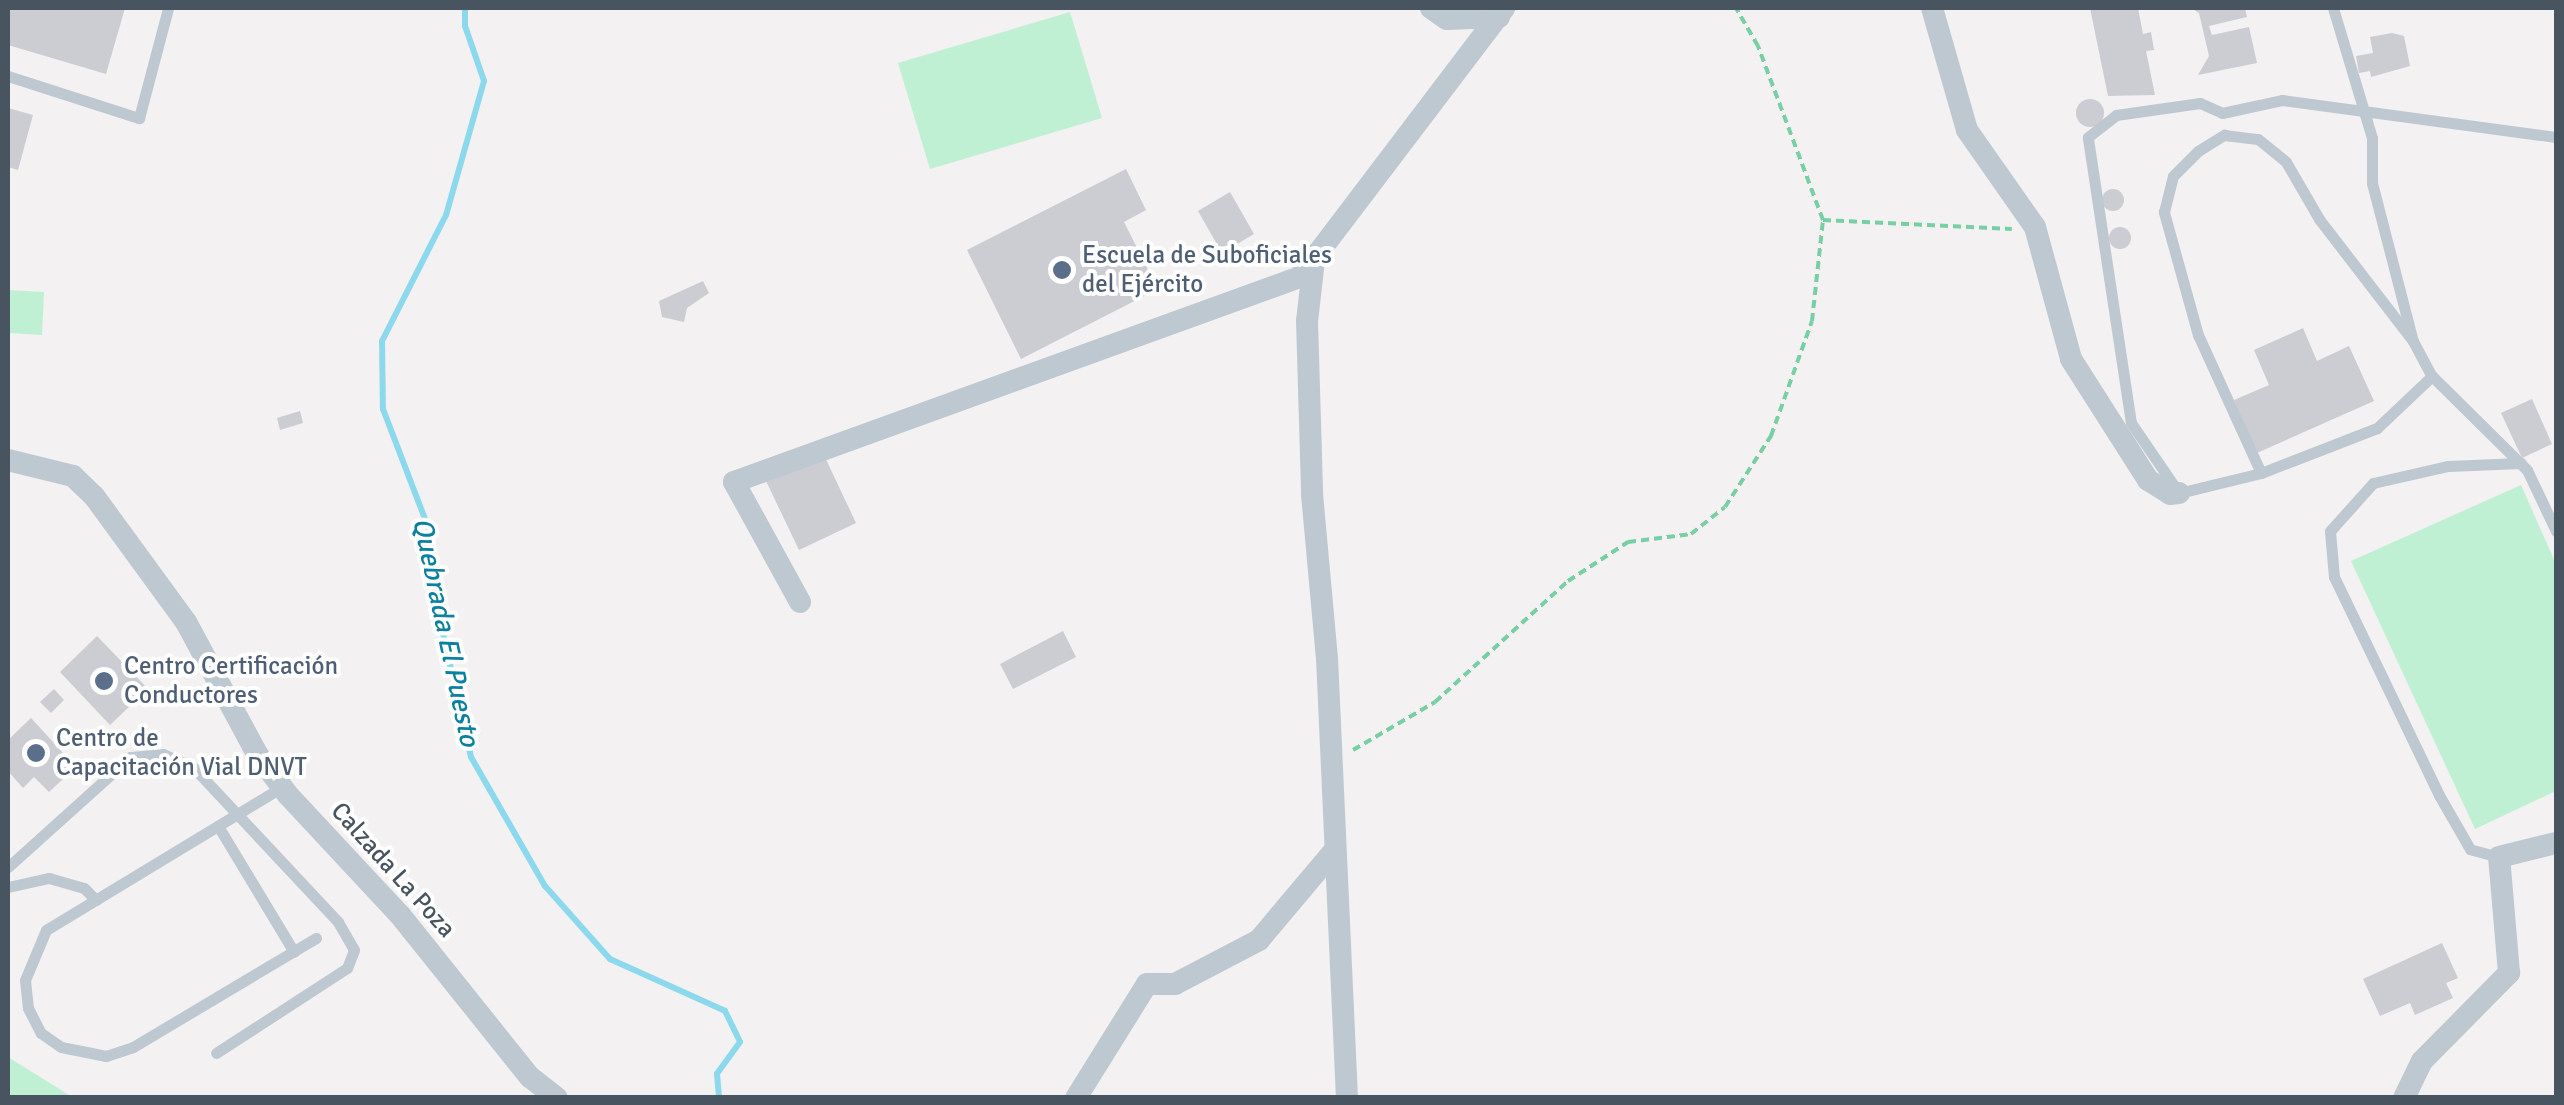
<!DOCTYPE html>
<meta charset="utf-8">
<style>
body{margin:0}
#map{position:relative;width:2564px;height:1105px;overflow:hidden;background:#f3f1f1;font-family:Signika,sans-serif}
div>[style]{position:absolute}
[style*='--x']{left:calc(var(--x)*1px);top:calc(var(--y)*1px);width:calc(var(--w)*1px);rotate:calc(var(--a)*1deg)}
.green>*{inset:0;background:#c0f0d3}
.stream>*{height:6px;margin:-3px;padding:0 3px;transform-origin:3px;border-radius:3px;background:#8cd9ee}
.building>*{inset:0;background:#cbcdd3}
.round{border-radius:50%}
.path>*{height:4px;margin-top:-2px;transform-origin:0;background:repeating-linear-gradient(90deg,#77cfa4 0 8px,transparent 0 13px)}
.lane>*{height:11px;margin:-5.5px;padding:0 5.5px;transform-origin:5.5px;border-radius:5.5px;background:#bec8d0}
.street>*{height:22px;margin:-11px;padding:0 11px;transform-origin:11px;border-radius:11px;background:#bec8d0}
.dots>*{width:28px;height:28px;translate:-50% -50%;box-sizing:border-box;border:5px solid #fff;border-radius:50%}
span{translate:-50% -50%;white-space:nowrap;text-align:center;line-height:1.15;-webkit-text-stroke:8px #fff;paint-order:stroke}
.service-label{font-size:25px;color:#4e5e75}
.left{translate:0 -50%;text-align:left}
.street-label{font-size:25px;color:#48545f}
.water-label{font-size:28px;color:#0b80a0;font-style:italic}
.frame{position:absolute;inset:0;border:10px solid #48545f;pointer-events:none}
</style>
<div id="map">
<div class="green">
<i style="clip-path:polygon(1070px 12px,1102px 118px,930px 169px,898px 63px)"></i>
<i style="clip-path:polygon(8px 290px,44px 292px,42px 335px,8px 333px)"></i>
<i style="clip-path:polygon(2521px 485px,2556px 564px,2556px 791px,2475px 829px,2351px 561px)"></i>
<i style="clip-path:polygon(8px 1057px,72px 1097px,8px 1097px)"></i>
</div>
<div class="stream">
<i style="--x:465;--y:8;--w:18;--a:90"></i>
<i style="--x:465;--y:26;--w:58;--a:70.9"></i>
<i style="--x:484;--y:81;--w:139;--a:105.8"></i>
<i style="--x:446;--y:215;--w:141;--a:116.9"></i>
<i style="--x:382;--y:341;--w:68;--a:89.2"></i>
<i style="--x:383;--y:409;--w:126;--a:69.1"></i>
<i style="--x:428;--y:527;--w:99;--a:82.4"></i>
<i style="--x:441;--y:625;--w:135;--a:77.2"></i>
<i style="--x:471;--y:757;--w:149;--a:60.2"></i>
<i style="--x:545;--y:886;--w:98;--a:48.3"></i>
<i style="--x:610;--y:959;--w:126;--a:24.3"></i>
<i style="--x:725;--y:1011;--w:34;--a:64"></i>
<i style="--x:740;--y:1042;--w:39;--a:126"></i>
<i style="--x:717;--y:1074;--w:24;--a:85"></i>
</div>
<div class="building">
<i style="clip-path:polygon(8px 8px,125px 8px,106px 74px,8px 45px)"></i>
<i style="clip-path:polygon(2090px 8px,2138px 8px,2143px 34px,2151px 32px,2154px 50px,2146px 51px,2155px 95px,2108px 96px)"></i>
<i style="clip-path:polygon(2191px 8px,2245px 8px,2247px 17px,2209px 26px,2212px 35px,2249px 27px,2257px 63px,2198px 75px,2209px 56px,2199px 13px)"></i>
<i style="clip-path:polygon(2392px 33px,2404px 36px,2410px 66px,2371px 77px,2370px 71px,2359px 73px,2356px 56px,2373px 53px,2370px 37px)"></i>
<i class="round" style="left:2076px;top:99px;width:28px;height:28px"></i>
<i style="clip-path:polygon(8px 108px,33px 115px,18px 170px,8px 167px)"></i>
<i style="clip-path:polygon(1126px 169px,1146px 210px,1124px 222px,1158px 289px,1021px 359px,967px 250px)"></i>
<i class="round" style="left:2102px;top:189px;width:22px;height:22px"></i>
<i style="clip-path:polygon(1230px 192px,1254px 234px,1222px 253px,1198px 211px)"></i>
<i class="round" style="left:2109px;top:227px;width:22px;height:22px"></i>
<i style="clip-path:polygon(703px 281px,709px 293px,687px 308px,684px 322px,662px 317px,659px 301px)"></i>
<i style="clip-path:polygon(2303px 328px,2317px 361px,2349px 346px,2374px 401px,2257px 453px,2234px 400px,2269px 385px,2254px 350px)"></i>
<i style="clip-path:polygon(2532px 399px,2552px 444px,2522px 458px,2501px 413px)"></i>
<i style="clip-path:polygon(300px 411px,303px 423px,280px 430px,277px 418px)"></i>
<i style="clip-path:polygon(823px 453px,856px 523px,799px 550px,766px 481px)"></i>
<i style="clip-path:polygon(1063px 631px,1076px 657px,1013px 689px,1000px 664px)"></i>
<i style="clip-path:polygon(97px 636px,148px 689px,110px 725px,60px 672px)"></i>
<i style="clip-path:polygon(54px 689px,64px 700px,51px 713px,40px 702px)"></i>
<i style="clip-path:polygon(31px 718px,76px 767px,49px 792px,34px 777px,23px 788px,8px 771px,8px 740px)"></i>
<i style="clip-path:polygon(2442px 943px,2458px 978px,2446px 983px,2453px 998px,2415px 1015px,2410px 1003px,2380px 1016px,2363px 979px)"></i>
</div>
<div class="path">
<i style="--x:1823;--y:220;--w:189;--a:2.7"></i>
<i style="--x:1353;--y:750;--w:95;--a:-30.3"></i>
<i style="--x:1435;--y:702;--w:180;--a:-42.3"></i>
<i style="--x:1568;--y:581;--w:72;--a:-33"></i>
<i style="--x:1628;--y:542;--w:64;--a:-7.2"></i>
<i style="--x:1691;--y:534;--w:43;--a:-38.5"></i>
<i style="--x:1725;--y:507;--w:85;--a:-57.1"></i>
<i style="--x:1771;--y:436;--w:122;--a:-70.4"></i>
<i style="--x:1812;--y:321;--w:102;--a:-83.8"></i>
<i style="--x:1823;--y:220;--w:186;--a:-110.5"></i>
<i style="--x:1758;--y:46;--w:44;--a:-120.1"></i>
</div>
<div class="lane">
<i style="--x:2333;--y:8;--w:136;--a:73.3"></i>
<i style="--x:2372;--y:138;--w:45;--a:90"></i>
<i style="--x:2372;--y:183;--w:163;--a:75.5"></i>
<i style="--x:2413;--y:341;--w:40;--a:62"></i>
<i style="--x:2432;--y:376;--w:134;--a:44.7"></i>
<i style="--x:2527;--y:470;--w:68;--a:64.6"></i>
<i style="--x:8;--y:76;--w:138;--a:17.8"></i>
<i style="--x:139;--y:118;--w:114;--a:-75.2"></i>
<i style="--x:2432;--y:376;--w:76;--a:136.6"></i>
<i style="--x:2377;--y:428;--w:124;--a:158.8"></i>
<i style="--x:2261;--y:473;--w:84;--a:166.3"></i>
<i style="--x:2179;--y:493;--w:85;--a:-124.4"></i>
<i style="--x:2131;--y:423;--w:289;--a:-98.6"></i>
<i style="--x:2088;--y:137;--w:36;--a:-38"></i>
<i style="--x:2116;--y:115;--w:85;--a:-8.1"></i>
<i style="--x:2200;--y:103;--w:24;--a:24"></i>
<i style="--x:2222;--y:113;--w:61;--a:-12.2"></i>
<i style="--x:2282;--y:100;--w:276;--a:7.7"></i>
<i style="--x:2261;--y:473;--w:152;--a:-114.5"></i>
<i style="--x:2198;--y:335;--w:128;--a:-105.5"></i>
<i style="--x:2164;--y:212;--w:37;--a:-76"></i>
<i style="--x:2173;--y:176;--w:35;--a:-45"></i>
<i style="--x:2198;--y:151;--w:31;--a:-32"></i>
<i style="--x:2224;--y:135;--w:34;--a:7"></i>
<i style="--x:2258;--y:139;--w:36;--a:39"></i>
<i style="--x:2286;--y:162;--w:66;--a:59.9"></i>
<i style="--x:2319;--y:219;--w:154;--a:52.4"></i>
<i style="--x:282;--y:787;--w:276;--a:148.8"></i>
<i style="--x:46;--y:930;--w:54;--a:112.8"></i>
<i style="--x:25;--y:980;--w:28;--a:84"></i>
<i style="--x:28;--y:1008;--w:28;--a:63"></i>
<i style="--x:41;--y:1033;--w:24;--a:35"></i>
<i style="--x:61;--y:1047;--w:46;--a:11.3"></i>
<i style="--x:106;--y:1056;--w:28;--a:-18"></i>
<i style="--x:133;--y:1047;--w:213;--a:-30.8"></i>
<i style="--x:218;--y:826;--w:147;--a:58.9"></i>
<i style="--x:2499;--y:857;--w:30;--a:-165"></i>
<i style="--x:2470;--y:849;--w:62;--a:-119.9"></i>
<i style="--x:2439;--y:795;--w:242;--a:-115.7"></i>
<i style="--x:2334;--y:577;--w:46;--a:-95"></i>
<i style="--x:2330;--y:531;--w:64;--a:-48.1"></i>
<i style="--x:2373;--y:483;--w:77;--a:-12.8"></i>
<i style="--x:2448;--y:466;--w:73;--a:-2.4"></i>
<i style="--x:8;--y:867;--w:164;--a:-42"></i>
<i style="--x:130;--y:757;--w:33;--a:-5"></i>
<i style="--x:163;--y:754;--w:34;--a:24"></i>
<i style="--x:194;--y:768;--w:211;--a:46.9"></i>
<i style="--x:338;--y:922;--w:32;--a:60"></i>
<i style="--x:354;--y:950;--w:19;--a:111"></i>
<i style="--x:347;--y:968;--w:156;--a:147"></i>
<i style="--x:8;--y:887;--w:42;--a:-12.4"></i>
<i style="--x:49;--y:878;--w:36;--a:16"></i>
<i style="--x:84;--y:888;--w:17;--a:45"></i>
</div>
<div class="street">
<i style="--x:1431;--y:8;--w:19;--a:35"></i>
<i style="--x:1447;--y:19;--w:52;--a:-2.2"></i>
<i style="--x:1932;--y:8;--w:127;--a:74"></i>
<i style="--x:1967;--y:130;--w:118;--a:55"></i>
<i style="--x:2035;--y:227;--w:137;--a:74.7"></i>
<i style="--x:2071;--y:359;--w:143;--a:57.5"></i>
<i style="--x:2148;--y:480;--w:26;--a:32"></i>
<i style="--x:2170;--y:494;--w:9;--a:-6"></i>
<i style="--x:1314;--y:260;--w:61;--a:96.5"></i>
<i style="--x:1307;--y:321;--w:173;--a:88.3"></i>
<i style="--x:1312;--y:494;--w:165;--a:84.8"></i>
<i style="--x:1327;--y:658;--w:440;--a:87.4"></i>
<i style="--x:8;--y:460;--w:67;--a:13.8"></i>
<i style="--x:73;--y:476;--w:29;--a:44"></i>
<i style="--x:94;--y:496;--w:156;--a:53.9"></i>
<i style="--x:186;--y:622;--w:150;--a:61.7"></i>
<i style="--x:257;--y:754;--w:51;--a:52.9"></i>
<i style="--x:288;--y:795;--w:164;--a:47"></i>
<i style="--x:400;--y:915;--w:208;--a:51.3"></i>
<i style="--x:530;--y:1077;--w:34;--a:38"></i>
<i style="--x:800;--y:602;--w:137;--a:-118.8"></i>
<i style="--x:734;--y:482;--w:602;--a:-19.91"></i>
<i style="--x:1300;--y:277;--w:338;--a:-52.8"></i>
<i style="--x:1076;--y:1098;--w:134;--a:-58.1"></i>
<i style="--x:1147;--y:984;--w:28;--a:0"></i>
<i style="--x:1175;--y:984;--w:95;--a:-27.6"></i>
<i style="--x:1259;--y:940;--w:116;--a:-49.9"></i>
<i style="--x:2404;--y:1098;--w:41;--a:-64.1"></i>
<i style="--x:2422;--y:1061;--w:124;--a:-45.3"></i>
<i style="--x:2509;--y:973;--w:116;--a:-94.9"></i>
<i style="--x:2499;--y:857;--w:59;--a:-13.8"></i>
</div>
<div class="dots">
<i style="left:1062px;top:270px;background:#5c6f8a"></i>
<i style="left:104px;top:681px;background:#5c6f8a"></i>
<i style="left:36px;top:753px;background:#5c6f8a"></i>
</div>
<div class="service-label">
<span class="left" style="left:1082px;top:270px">Escuela de Suboficiales<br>del Ejército</span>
<span class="left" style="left:124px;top:681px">Centro Certificación<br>Conductores</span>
<span class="left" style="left:56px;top:753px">Centro de<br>Capacitación Vial DNVT</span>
</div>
<div class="street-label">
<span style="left:393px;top:870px;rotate:48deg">Calzada La Poza</span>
</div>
<div class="water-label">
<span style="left:446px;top:632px;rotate:78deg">Quebrada El Puesto</span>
</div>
<div class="frame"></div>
</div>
